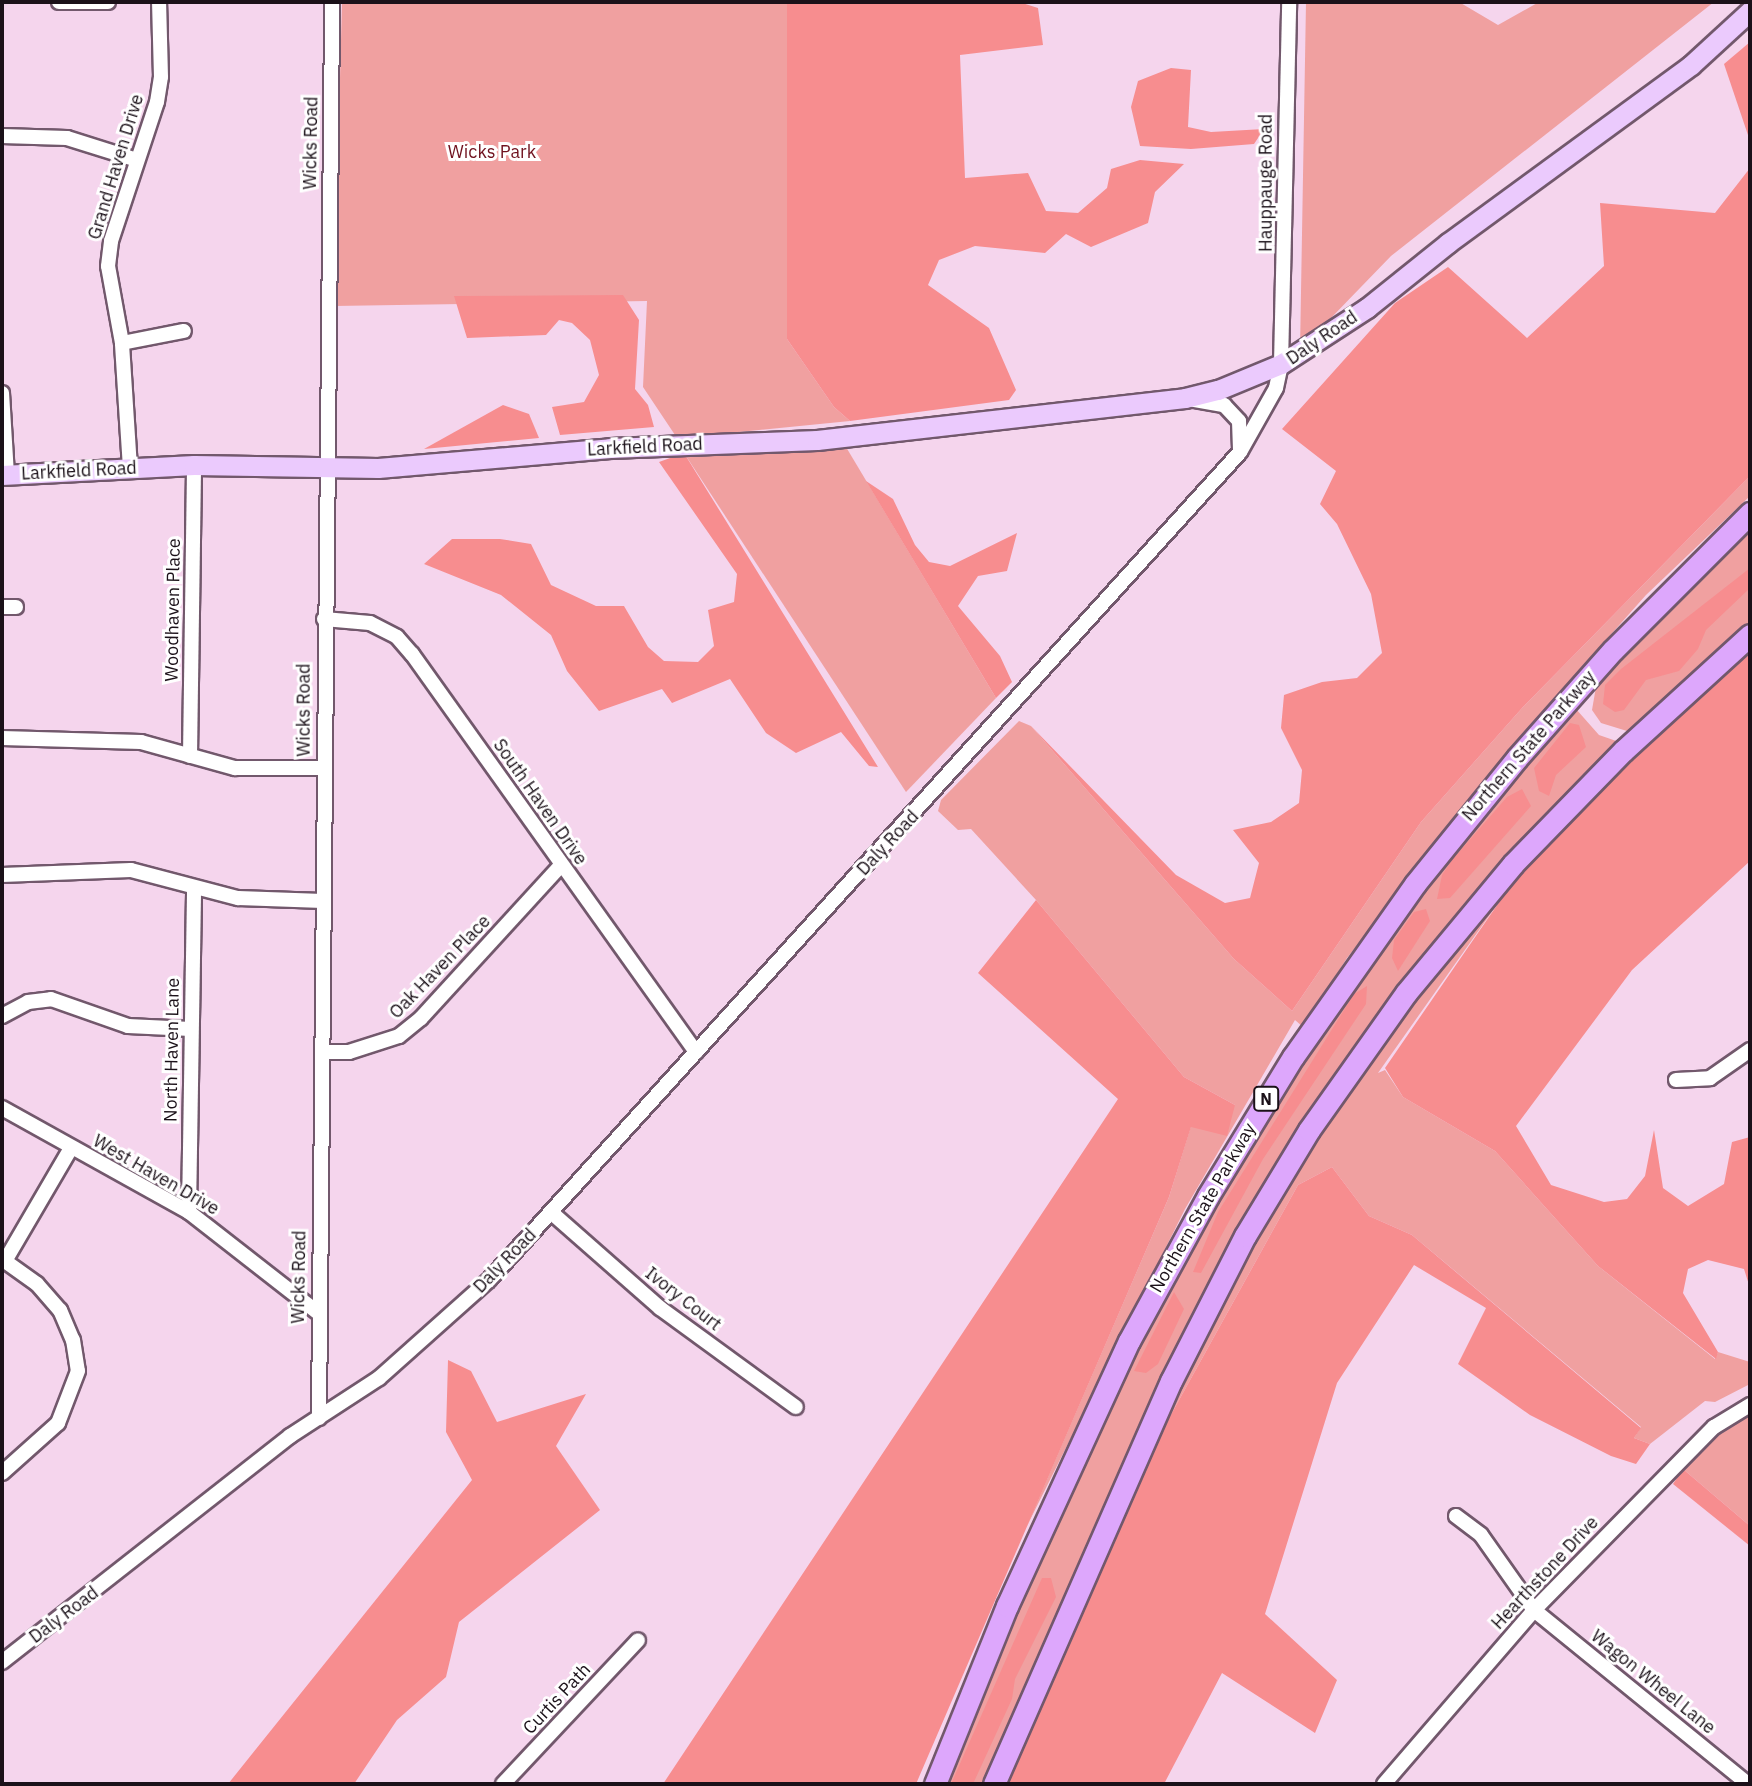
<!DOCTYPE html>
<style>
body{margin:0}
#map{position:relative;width:1752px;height:1786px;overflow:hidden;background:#f5d5ed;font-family:"IBM Plex Sans",sans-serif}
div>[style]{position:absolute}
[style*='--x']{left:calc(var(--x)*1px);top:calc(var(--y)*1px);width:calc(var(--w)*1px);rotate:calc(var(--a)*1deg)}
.green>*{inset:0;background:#f0a0a0}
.forest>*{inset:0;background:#f78d8f}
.roads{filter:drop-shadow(2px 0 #72586c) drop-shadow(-2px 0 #72586c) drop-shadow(0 2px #72586c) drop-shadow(0 -2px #72586c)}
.minor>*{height:14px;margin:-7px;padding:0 7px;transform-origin:7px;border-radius:7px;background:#fff}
.major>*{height:19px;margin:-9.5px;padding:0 9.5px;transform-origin:9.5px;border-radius:9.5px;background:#ebcafd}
.highway>*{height:21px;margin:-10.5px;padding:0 10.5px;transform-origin:10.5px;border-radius:10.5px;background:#dda7fc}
span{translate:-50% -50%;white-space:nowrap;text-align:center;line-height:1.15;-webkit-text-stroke:6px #fff;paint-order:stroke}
.shield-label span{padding:2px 5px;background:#fff;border:2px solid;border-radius:5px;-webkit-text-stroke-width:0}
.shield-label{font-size:16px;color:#1b1119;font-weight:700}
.street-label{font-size:18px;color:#1b1119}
.park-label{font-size:18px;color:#70121f}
.frame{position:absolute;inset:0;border:4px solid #1b1119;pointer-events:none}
</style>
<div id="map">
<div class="green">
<i style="clip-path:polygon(342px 2px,787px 2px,787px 339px,834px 407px,850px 421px,677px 438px,643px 387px,647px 301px,334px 306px)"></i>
<i style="clip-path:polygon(1306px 2px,1459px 2px,1498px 25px,1539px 2px,1714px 2px,1391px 256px,1300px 350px)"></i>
<i style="clip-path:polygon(843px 442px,996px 698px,906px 792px,684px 453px)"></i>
<i style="clip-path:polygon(1750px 476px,1750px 496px,1646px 595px,1556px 696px,1347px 958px,1303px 1027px,1295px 1020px,1185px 1209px,1026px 1528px,1169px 1197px,1191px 1126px,1235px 1105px,1184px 1077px,1036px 900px,971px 829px,958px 830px,938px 811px,941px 800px,1019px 721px,1031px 726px,1234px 959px,1292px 1011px,1421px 822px,1523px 707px)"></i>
<i style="clip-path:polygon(1750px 525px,1750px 629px,1636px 729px,1627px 731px,1601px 723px,1592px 710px,1597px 681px)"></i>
<i style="clip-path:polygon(1576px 709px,1599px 735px,1622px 743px,1449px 929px,1282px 1163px,989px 1784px,946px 1784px,1030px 1577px,1113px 1399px,1244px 1153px,1356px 978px,1422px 889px,1539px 746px)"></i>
<i style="clip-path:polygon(1513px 882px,1378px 1073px,1385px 1070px,1403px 1097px,1495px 1151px,1598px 1266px,1715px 1359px,1718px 1352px,1750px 1362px,1750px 1384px,1715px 1402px,1705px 1401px,1650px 1444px,1634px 1438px,1641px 1427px,1412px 1235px,1369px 1216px,1332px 1167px,1298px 1185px,1163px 1429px,1231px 1281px,1311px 1148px,1389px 1034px)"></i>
<i style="clip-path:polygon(1750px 1414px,1750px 1526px,1683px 1469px,1715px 1435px)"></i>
</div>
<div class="forest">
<i style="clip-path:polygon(787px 2px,1019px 2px,1038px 8px,1043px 45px,960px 55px,965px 178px,1028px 173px,1046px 211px,1078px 213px,1107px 188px,1111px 169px,1140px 160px,1184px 164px,1155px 192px,1148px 223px,1091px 247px,1066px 234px,1045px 253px,975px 246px,939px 260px,928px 285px,989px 328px,1016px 390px,1009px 400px,850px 421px,834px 407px,787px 339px)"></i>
<i style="clip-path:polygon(1750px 42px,1750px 141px,1724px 64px)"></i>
<i style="clip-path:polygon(1171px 68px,1191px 70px,1188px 127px,1211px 132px,1264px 129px,1254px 144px,1191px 149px,1140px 146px,1131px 107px,1138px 81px)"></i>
<i style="clip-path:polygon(1750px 168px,1750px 476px,1523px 707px,1421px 822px,1292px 1011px,1234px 959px,1031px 726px,1176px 875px,1225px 903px,1250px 898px,1259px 863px,1233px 830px,1271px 822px,1299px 803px,1302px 770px,1281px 728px,1284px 695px,1322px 682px,1357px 678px,1382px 653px,1371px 594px,1337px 524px,1320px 504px,1336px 471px,1282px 429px,1395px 303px,1448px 267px,1527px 338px,1604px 266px,1600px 203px,1715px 213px)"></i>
<i style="clip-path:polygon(623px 295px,639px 320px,635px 389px,648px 405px,654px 427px,560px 435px,552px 407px,584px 402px,599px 375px,590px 340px,572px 323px,559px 320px,546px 335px,467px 338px,454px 296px)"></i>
<i style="clip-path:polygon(503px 405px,529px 414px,539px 438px,424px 449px)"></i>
<i style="clip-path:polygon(684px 453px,878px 767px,869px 766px,841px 732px,796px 753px,766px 733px,730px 679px,672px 703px,662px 689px,599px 711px,567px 671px,551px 635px,501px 595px,424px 564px,452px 539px,500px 539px,531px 544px,551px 585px,596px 606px,624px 606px,648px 647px,664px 661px,698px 662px,714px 646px,708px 610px,734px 602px,737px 574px,659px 462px)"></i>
<i style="clip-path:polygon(866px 481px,893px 499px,915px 545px,929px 562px,950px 566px,1017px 533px,1007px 571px,978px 576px,958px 606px,1000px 656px,1012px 682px,996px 698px)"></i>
<i style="clip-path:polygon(1750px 568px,1750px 588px,1706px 630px,1698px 649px,1679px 671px,1646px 680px,1624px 710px,1615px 712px,1603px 704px,1605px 685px,1621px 669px)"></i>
<i style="clip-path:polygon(1750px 653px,1750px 861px,1632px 970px,1516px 1126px,1551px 1185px,1604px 1202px,1627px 1199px,1645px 1176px,1654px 1130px,1663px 1188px,1688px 1206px,1724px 1184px,1732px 1142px,1750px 1137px,1750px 1288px,1744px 1269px,1708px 1260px,1688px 1269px,1683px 1293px,1718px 1352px,1716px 1359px,1598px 1266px,1495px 1151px,1403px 1097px,1385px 1068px,1513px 882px,1609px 782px)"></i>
<i style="clip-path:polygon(1570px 723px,1579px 725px,1586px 747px,1556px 775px,1549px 796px,1539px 791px,1534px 768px)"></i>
<i style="clip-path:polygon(1522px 789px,1531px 806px,1450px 898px,1437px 899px,1442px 875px,1452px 860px,1507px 797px)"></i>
<i style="clip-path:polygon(1036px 900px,1184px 1077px,1235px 1105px,1227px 1136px,1191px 1127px,1169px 1197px,916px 1784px,663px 1784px,1118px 1099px,978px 973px)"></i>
<i style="clip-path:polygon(1426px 909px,1430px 921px,1398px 971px,1392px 958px,1394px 940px,1414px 912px)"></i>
<i style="clip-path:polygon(1367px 986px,1366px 1004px,1263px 1159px,1201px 1273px,1193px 1272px,1218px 1212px,1354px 994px)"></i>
<i style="clip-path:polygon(1332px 1167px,1369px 1216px,1412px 1235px,1641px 1428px,1634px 1438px,1650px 1444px,1636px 1464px,1611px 1456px,1530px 1415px,1458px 1364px,1486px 1308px,1414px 1265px,1337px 1383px,1265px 1614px,1337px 1680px,1315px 1733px,1222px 1673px,1164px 1784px,1008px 1784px,1163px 1429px,1298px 1185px)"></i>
<i style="clip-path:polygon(1174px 1292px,1184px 1309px,1158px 1364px,1146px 1373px,1134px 1371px)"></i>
<i style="clip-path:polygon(448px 1360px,471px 1371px,497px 1422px,586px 1394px,556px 1446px,600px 1510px,459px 1622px,446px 1677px,397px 1720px,354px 1784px,228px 1784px,472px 1480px,446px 1432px)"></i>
<i style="clip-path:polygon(1683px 1469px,1750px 1526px,1750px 1546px,1673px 1484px)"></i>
<i style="clip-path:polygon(1042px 1578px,1051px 1578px,1056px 1597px,1015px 1679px,1012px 1699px,973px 1784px,951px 1784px)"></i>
</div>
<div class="roads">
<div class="minor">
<i style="--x:59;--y:2;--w:49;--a:0"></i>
<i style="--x:2;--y:136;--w:65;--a:1.8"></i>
<i style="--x:67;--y:138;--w:73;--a:17.4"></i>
<i style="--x:122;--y:343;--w:63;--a:-11"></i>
<i style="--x:2;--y:393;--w:82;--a:86.5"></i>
<i style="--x:1189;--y:399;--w:36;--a:10"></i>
<i style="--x:1224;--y:405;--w:22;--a:47"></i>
<i style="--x:1239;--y:421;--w:30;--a:88"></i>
<i style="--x:130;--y:468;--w:125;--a:-93.7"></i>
<i style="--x:122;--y:343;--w:78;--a:-100.3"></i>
<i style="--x:108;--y:266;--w:25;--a:-83"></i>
<i style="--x:111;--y:241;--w:146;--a:-71.7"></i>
<i style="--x:157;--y:102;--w:25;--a:-81"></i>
<i style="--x:161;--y:77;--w:75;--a:-91.5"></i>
<i style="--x:2;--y:607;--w:14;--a:0"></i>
<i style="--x:324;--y:619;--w:46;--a:5"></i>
<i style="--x:370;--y:623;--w:30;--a:27"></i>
<i style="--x:397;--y:637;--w:23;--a:49"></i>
<i style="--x:412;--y:654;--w:489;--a:54.5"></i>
<i style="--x:2;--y:738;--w:139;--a:1.6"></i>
<i style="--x:141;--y:742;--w:98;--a:15.5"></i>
<i style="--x:235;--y:768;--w:88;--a:0"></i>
<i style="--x:190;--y:756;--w:291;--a:-89.2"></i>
<i style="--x:2;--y:875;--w:129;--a:-2.2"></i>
<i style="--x:131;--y:870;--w:111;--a:14.7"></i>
<i style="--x:238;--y:898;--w:85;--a:2"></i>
<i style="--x:2;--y:1016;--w:30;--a:-28"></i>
<i style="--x:28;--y:1002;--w:23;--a:-7"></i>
<i style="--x:51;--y:999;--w:82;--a:19.3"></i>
<i style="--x:128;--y:1026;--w:63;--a:2.7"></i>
<i style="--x:322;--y:1052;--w:27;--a:0"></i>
<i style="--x:349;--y:1052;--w:52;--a:-17.7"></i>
<i style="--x:399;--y:1036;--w:28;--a:-39"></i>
<i style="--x:421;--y:1018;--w:207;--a:-47.5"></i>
<i style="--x:1676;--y:1080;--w:34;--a:-3"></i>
<i style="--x:1710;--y:1078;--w:49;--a:-35"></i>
<i style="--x:2;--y:1108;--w:214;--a:29.1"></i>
<i style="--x:189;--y:1212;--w:162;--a:38"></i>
<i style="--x:189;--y:1212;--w:323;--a:-89.1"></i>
<i style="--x:552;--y:1213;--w:144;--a:41.3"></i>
<i style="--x:660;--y:1308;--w:168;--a:36.1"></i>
<i style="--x:2;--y:1259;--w:43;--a:35.5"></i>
<i style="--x:37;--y:1284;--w:35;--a:49"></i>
<i style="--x:60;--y:1310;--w:33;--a:67"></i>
<i style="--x:73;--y:1340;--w:31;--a:81"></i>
<i style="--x:78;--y:1371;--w:56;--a:111"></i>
<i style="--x:58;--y:1423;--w:75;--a:138.2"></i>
<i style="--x:5;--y:1261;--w:131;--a:-59.7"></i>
<i style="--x:319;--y:1418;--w:1416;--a:-89.47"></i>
<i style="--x:1456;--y:1516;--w:31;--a:37"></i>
<i style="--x:1481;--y:1535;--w:92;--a:54.8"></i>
<i style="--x:1534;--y:1610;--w:276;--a:39.1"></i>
<i style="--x:2;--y:1662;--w:366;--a:-38.1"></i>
<i style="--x:290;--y:1436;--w:106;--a:-33.1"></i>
<i style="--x:379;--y:1378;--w:147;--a:-41.7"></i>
<i style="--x:489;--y:1280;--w:1118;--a:-47.79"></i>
<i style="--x:1240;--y:452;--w:73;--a:-60.6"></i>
<i style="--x:1276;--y:388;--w:25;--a:-78"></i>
<i style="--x:1281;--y:364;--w:362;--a:-88.7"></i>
<i style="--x:503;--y:1784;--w:197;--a:-46.8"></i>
<i style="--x:1384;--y:1784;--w:230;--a:-49.2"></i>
<i style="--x:1534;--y:1610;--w:257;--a:-45.5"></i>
<i style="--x:1714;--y:1427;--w:42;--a:-31.4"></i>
</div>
<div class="major">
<i style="--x:2;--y:475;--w:192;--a:-3"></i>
<i style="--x:194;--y:465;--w:184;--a:0.9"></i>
<i style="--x:378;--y:468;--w:233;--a:-4.9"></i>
<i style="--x:610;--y:448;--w:207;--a:-2.2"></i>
<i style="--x:817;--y:440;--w:370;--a:-6.5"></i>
<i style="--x:1185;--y:398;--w:34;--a:-14"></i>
<i style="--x:1218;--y:390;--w:68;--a:-22.4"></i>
<i style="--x:1281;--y:364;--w:103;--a:-33.1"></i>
<i style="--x:1367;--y:308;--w:104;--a:-38.7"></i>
<i style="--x:1448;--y:243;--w:301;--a:-36.2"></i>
<i style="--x:1691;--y:65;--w:80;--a:-42.5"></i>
</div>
<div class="highway">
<i style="--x:935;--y:1784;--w:192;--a:-68"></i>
<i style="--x:1007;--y:1606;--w:292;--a:-65.3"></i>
<i style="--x:1129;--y:1341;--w:165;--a:-61.4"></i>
<i style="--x:1208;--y:1196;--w:163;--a:-58.6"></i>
<i style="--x:1293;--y:1057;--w:212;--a:-54.8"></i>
<i style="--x:1415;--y:884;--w:162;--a:-51"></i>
<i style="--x:1517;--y:758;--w:144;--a:-48.4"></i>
<i style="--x:1613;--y:650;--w:194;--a:-45"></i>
<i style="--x:994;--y:1784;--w:440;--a:-66.3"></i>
<i style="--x:1171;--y:1381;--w:163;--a:-63"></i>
<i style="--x:1245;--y:1236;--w:124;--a:-58.9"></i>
<i style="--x:1309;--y:1130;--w:168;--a:-54.7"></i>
<i style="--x:1406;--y:993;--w:168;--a:-50.3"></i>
<i style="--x:1513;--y:864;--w:158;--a:-45.8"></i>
<i style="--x:1623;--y:751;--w:172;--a:-42.4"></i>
</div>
</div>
<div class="shield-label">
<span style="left:1266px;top:1099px">N</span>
</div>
<div class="street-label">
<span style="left:311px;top:143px;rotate:-89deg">Wicks Road</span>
<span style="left:116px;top:167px;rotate:-73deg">Grand Haven Drive</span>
<span style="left:1266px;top:183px;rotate:-90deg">Hauppauge Road</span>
<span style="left:1322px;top:338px;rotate:-34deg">Daly Road</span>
<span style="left:645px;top:447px;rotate:-3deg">Larkfield Road</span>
<span style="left:79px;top:471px;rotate:-3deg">Larkfield Road</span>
<span style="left:173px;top:610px;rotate:-89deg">Woodhaven Place</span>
<span style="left:304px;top:710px;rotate:-90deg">Wicks Road</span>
<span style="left:1529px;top:746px;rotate:-49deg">Northern State Parkway</span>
<span style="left:540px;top:802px;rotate:55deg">South Haven Drive</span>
<span style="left:888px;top:843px;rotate:-47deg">Daly Road</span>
<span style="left:440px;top:967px;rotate:-46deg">Oak Haven Place</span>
<span style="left:172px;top:1050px;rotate:-89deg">North Haven Lane</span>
<span style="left:156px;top:1175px;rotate:30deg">West Haven Drive</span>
<span style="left:1203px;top:1208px;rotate:-60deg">Northern State Parkway</span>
<span style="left:505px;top:1261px;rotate:-46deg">Daly Road</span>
<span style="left:299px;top:1277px;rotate:-89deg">Wicks Road</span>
<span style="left:683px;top:1299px;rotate:38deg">Ivory Court</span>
<span style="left:1545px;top:1573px;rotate:-47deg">Hearthstone Drive</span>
<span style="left:64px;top:1615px;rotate:-37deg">Daly Road</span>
<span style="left:1653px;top:1682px;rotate:39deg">Wagon Wheel Lane</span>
<span style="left:557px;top:1699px;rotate:-47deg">Curtis Path</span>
</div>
<div class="park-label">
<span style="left:492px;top:152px">Wicks Park</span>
</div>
<div class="frame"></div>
</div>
